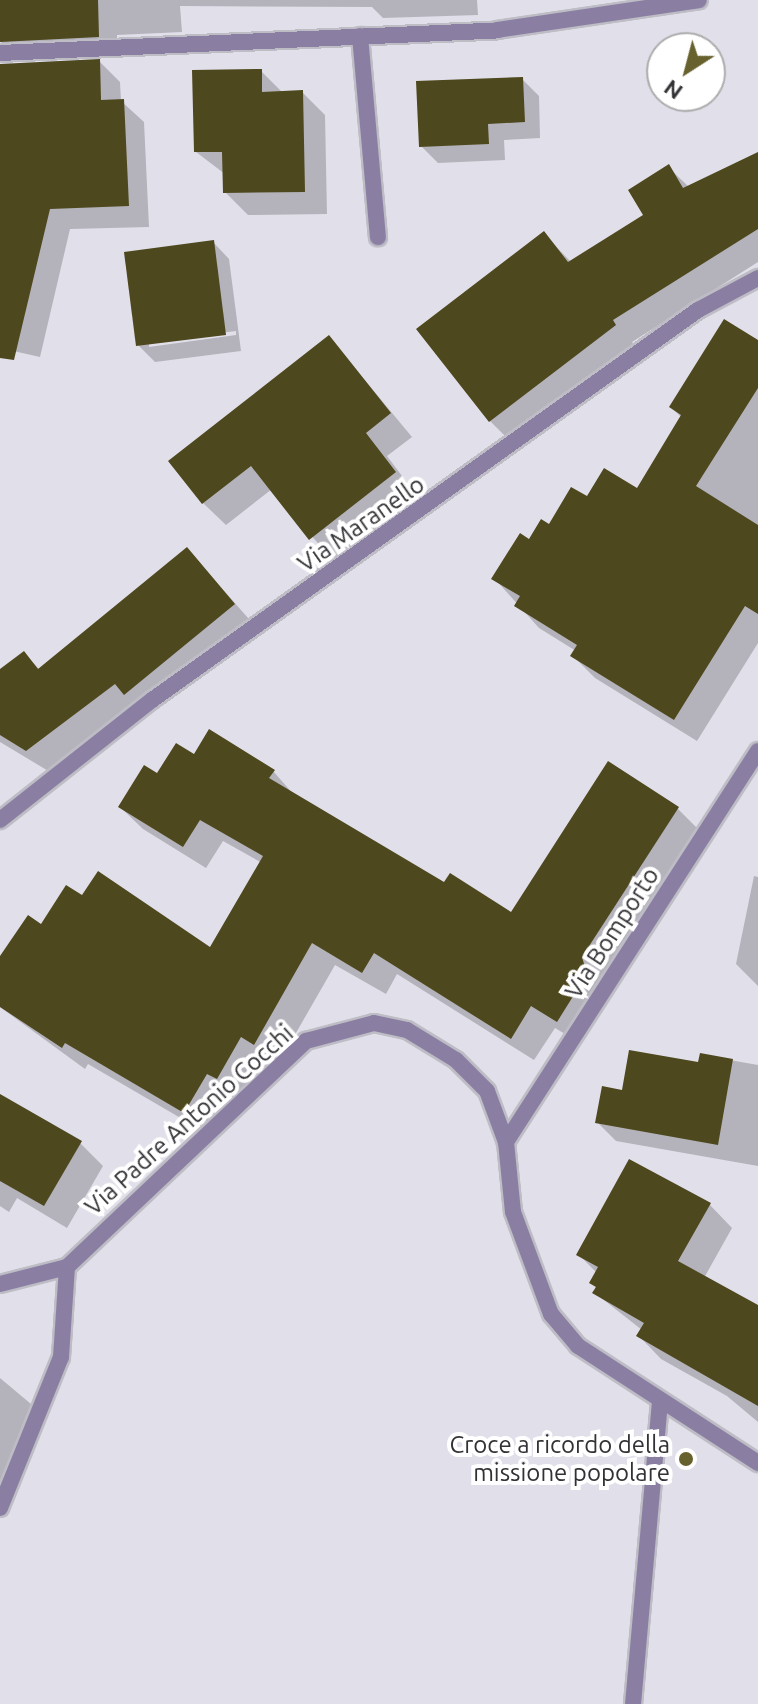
<!DOCTYPE html>
<style>
body{margin:0}
#map{position:relative;width:758px;height:1704px;overflow:hidden;background:#e1dfe9;font-family:Ubuntu,sans-serif}
div>[style]{position:absolute}
[style*='--x']{left:calc(var(--x)*1px);top:calc(var(--y)*1px);width:calc(var(--w)*1px);rotate:calc(var(--a)*1deg)}
.shadow>*{inset:0;background:#0003}
.building>*{inset:0;background:#4d481d}
.roads{filter:drop-shadow(2px 0 #bebcc5) drop-shadow(-2px 0 #bebcc5) drop-shadow(0 2px #bebcc5) drop-shadow(0 -2px #bebcc5)}
.service>*{height:16px;margin:-8px;padding:0 8px;transform-origin:8px;border-radius:8px;background:#8a7fa3}
.minor>*{height:16px;margin:-8px;padding:0 8px;transform-origin:8px;border-radius:8px;background:#8a7fa3}
.dots>*{width:22px;height:22px;translate:-50% -50%;box-sizing:border-box;border:4px solid #fff;border-radius:50%}
span{translate:-50% -50%;white-space:nowrap;text-align:center;line-height:1.15;-webkit-text-stroke:8px #fff;paint-order:stroke}
.street-label{font-size:24px;color:#323135}
.poi-label{font-size:24px;color:#323135}
.right{translate:-100% -50%;text-align:right}
.north{position:absolute;left:646px;top:32px;width:80px;height:80px;box-sizing:border-box;background:#fff;border:2px solid #adadae;border-radius:50%;rotate:216deg;font-size:22px;font-weight:700;line-height:32px;text-align:center;color:#323135}
.north::after{content:'';display:block;margin:auto;width:28px;height:36px;background:#66612d;clip-path:polygon(50% 0,100% 100%,50% 72%,0 100%)}
</style>
<div id="map">
<div class="shadow">
<i style="clip-path:polygon(0 0,477px 0,478px 15px,383px 18px,372px 7px,180px 6px,182px 32px,117px 35px,117px 56px,19px 60px,0 41px)"></i>
<i style="clip-path:polygon(99px 61px,120px 82px,121px 101px,144px 122px,149px 227px,70px 229px,40px 357px,0 348px,0 105px)"></i>
<i style="clip-path:polygon(261px 71px,283px 93px,302px 92px,325px 115px,327px 214px,248px 215px,225px 192px,225px 174px,196px 152px)"></i>
<i style="clip-path:polygon(522px 79px,539px 96px,540px 138px,504px 140px,505px 160px,438px 163px,421px 146px)"></i>
<i style="clip-path:polygon(758px 154px,758px 262px,632px 342px,636px 346px,511px 442px,490px 421px,544px 234px,571px 262px,645px 216px,668px 167px,689px 187px)"></i>
<i style="clip-path:polygon(evenodd,213px 242px,229px 259px,241px 351px,155px 362px,138px 345px,213px 242px,236px 331px,236px 335px,149px 347px,149px 342px,236px 331px)"></i>
<i style="clip-path:polygon(329px 337px,412px 437px,387px 456px,417px 496px,333px 561px,272px 489px,226px 525px,203px 503px)"></i>
<i style="clip-path:polygon(758px 343px,758px 643px,697px 741px,595px 678px,573px 656px,576px 651px,539px 628px,494px 578px,530px 541px,587px 499px,638px 491px,682px 418px,671px 407px)"></i>
<i style="clip-path:polygon(187px 549px,256px 627px,148px 716px,138px 706px,50px 772px,0 742px,0 671px,24px 653px,40px 670px)"></i>
<i style="clip-path:polygon(194px 757px,273px 771px,295px 796px,445px 885px,512px 915px,677px 808px,700px 831px,604px 980px,609px 997px,580px 1043px,555px 1028px,534px 1060px,397px 974px,386px 994px,335px 965px,277px 1066px,264px 1058px,240px 1100px,230px 1095px,208px 1134px,88px 1064px,85px 1069px,0 1007px,0 960px,83px 898px,210px 949px,262px 863px,223px 841px,206px 868px,143px 829px,120px 807px,158px 776px)"></i>
<i style="clip-path:polygon(754px 876px,758px 877px,758px 986px,736px 964px)"></i>
<i style="clip-path:polygon(701px 1055px,758px 1065px,758px 1166px,616px 1141px,598px 1123px,624px 1092px,700px 1064px)"></i>
<i style="clip-path:polygon(0 1103px,80px 1143px,103px 1166px,67px 1228px,17px 1198px,9px 1212px,0 1206px)"></i>
<i style="clip-path:polygon(710px 1205px,732px 1228px,704px 1278px,758px 1307px,758px 1422px,727px 1396px,661px 1359px,639px 1336px,642px 1330px,595px 1293px,597px 1273px,578px 1254px)"></i>
<i style="clip-path:polygon(0 1378px,31px 1404px,0 1482px)"></i>
</div>
<div class="building">
<i style="clip-path:polygon(0 0,98px 0,99px 37px,0 42px)"></i>
<i style="clip-path:polygon(100px 59px,101px 100px,124px 99px,129px 206px,50px 209px,14px 360px,0 358px,0 64px)"></i>
<i style="clip-path:polygon(262px 69px,262px 92px,303px 90px,305px 192px,223px 193px,222px 152px,194px 152px,192px 70px)"></i>
<i style="clip-path:polygon(523px 77px,525px 122px,488px 124px,489px 144px,419px 147px,416px 81px)"></i>
<i style="clip-path:polygon(758px 152px,758px 229px,613px 320px,616px 325px,489px 422px,416px 329px,544px 231px,568px 262px,643px 215px,628px 190px,669px 164px,683px 188px)"></i>
<i style="clip-path:polygon(214px 240px,226px 335px,136px 346px,124px 252px)"></i>
<i style="clip-path:polygon(724px 319px,758px 340px,758px 388px,696px 486px,758px 525px,758px 614px,745px 606px,674px 720px,570px 656px,577px 645px,514px 606px,520px 596px,491px 579px,520px 533px,529px 539px,541px 519px,549px 524px,571px 487px,587px 496px,604px 468px,637px 488px,681px 415px,669px 407px)"></i>
<i style="clip-path:polygon(329px 335px,391px 413px,366px 433px,396px 472px,309px 540px,251px 466px,202px 504px,168px 461px)"></i>
<i style="clip-path:polygon(187px 547px,235px 604px,124px 695px,115px 684px,26px 751px,0 735px,0 669px,24px 651px,38px 669px)"></i>
<i style="clip-path:polygon(209px 729px,275px 770px,269px 778px,444px 882px,450px 873px,511px 912px,608px 761px,679px 807px,582px 957px,587px 974px,557px 1022px,531px 1006px,511px 1039px,374px 953px,362px 973px,312px 943px,254px 1045px,241px 1037px,217px 1079px,207px 1074px,184px 1113px,65px 1043px,62px 1048px,0 1007px,0 956px,28px 915px,41px 924px,66px 885px,82px 895px,98px 871px,210px 947px,263px 856px,200px 820px,183px 847px,118px 807px,144px 765px,157px 773px,176px 743px,194px 754px)"></i>
<i style="clip-path:polygon(629px 1050px,698px 1062px,700px 1053px,733px 1059px,718px 1145px,595px 1123px,602px 1086px,622px 1090px)"></i>
<i style="clip-path:polygon(0 1094px,82px 1141px,44px 1206px,0 1181px)"></i>
<i style="clip-path:polygon(629px 1159px,711px 1203px,678px 1261px,758px 1305px,758px 1406px,636px 1336px,644px 1323px,592px 1293px,596px 1287px,589px 1283px,598px 1267px,576px 1255px)"></i>
</div>
<div class="roads">
<div class="service">
<i style="--x:360;--y:36;--w:202;--a:84.9"></i>
</div>
<div class="minor">
<i style="--x:0;--y:53;--w:498;--a:-2.6"></i>
<i style="--x:497;--y:30;--w:204;--a:-8.4"></i>
<i style="--x:0;--y:820;--w:194;--a:-38.3"></i>
<i style="--x:152;--y:700;--w:671;--a:-35.54"></i>
<i style="--x:698;--y:310;--w:68;--a:-28.1"></i>
<i style="--x:506;--y:1142;--w:465;--a:-57.2"></i>
<i style="--x:0;--y:1284;--w:69;--a:-14.2"></i>
<i style="--x:67;--y:1267;--w:329;--a:-43.4"></i>
<i style="--x:306;--y:1041;--w:70;--a:-14.8"></i>
<i style="--x:374;--y:1023;--w:34;--a:12"></i>
<i style="--x:407;--y:1030;--w:57;--a:31.5"></i>
<i style="--x:456;--y:1060;--w:44;--a:45"></i>
<i style="--x:487;--y:1091;--w:54;--a:69.6"></i>
<i style="--x:506;--y:1142;--w:70;--a:84.3"></i>
<i style="--x:513;--y:1212;--w:109;--a:69.6"></i>
<i style="--x:551;--y:1314;--w:42;--a:49.8"></i>
<i style="--x:578;--y:1346;--w:215;--a:33"></i>
<i style="--x:0;--y:1508;--w:163;--a:-68"></i>
<i style="--x:61;--y:1357;--w:90;--a:-86.2"></i>
<i style="--x:633;--y:1704;--w:303;--a:-84.9"></i>
</div>
</div>
<div class="dots">
<i style="left:686px;top:1459px;background:#66612d"></i>
</div>
<div class="street-label">
<span style="left:361px;top:524px;rotate:-35deg">Via Maranello</span>
<span style="left:612px;top:933px;rotate:-57deg">Via Bomporto</span>
<span style="left:189px;top:1120px;rotate:-42deg">Via Padre Antonio Cocchi</span>
</div>
<div class="poi-label">
<span class="right" style="left:670px;top:1459px">Croce a ricordo della<br>missione popolare</span>
</div>
<div class="north">N</div>
</div>
